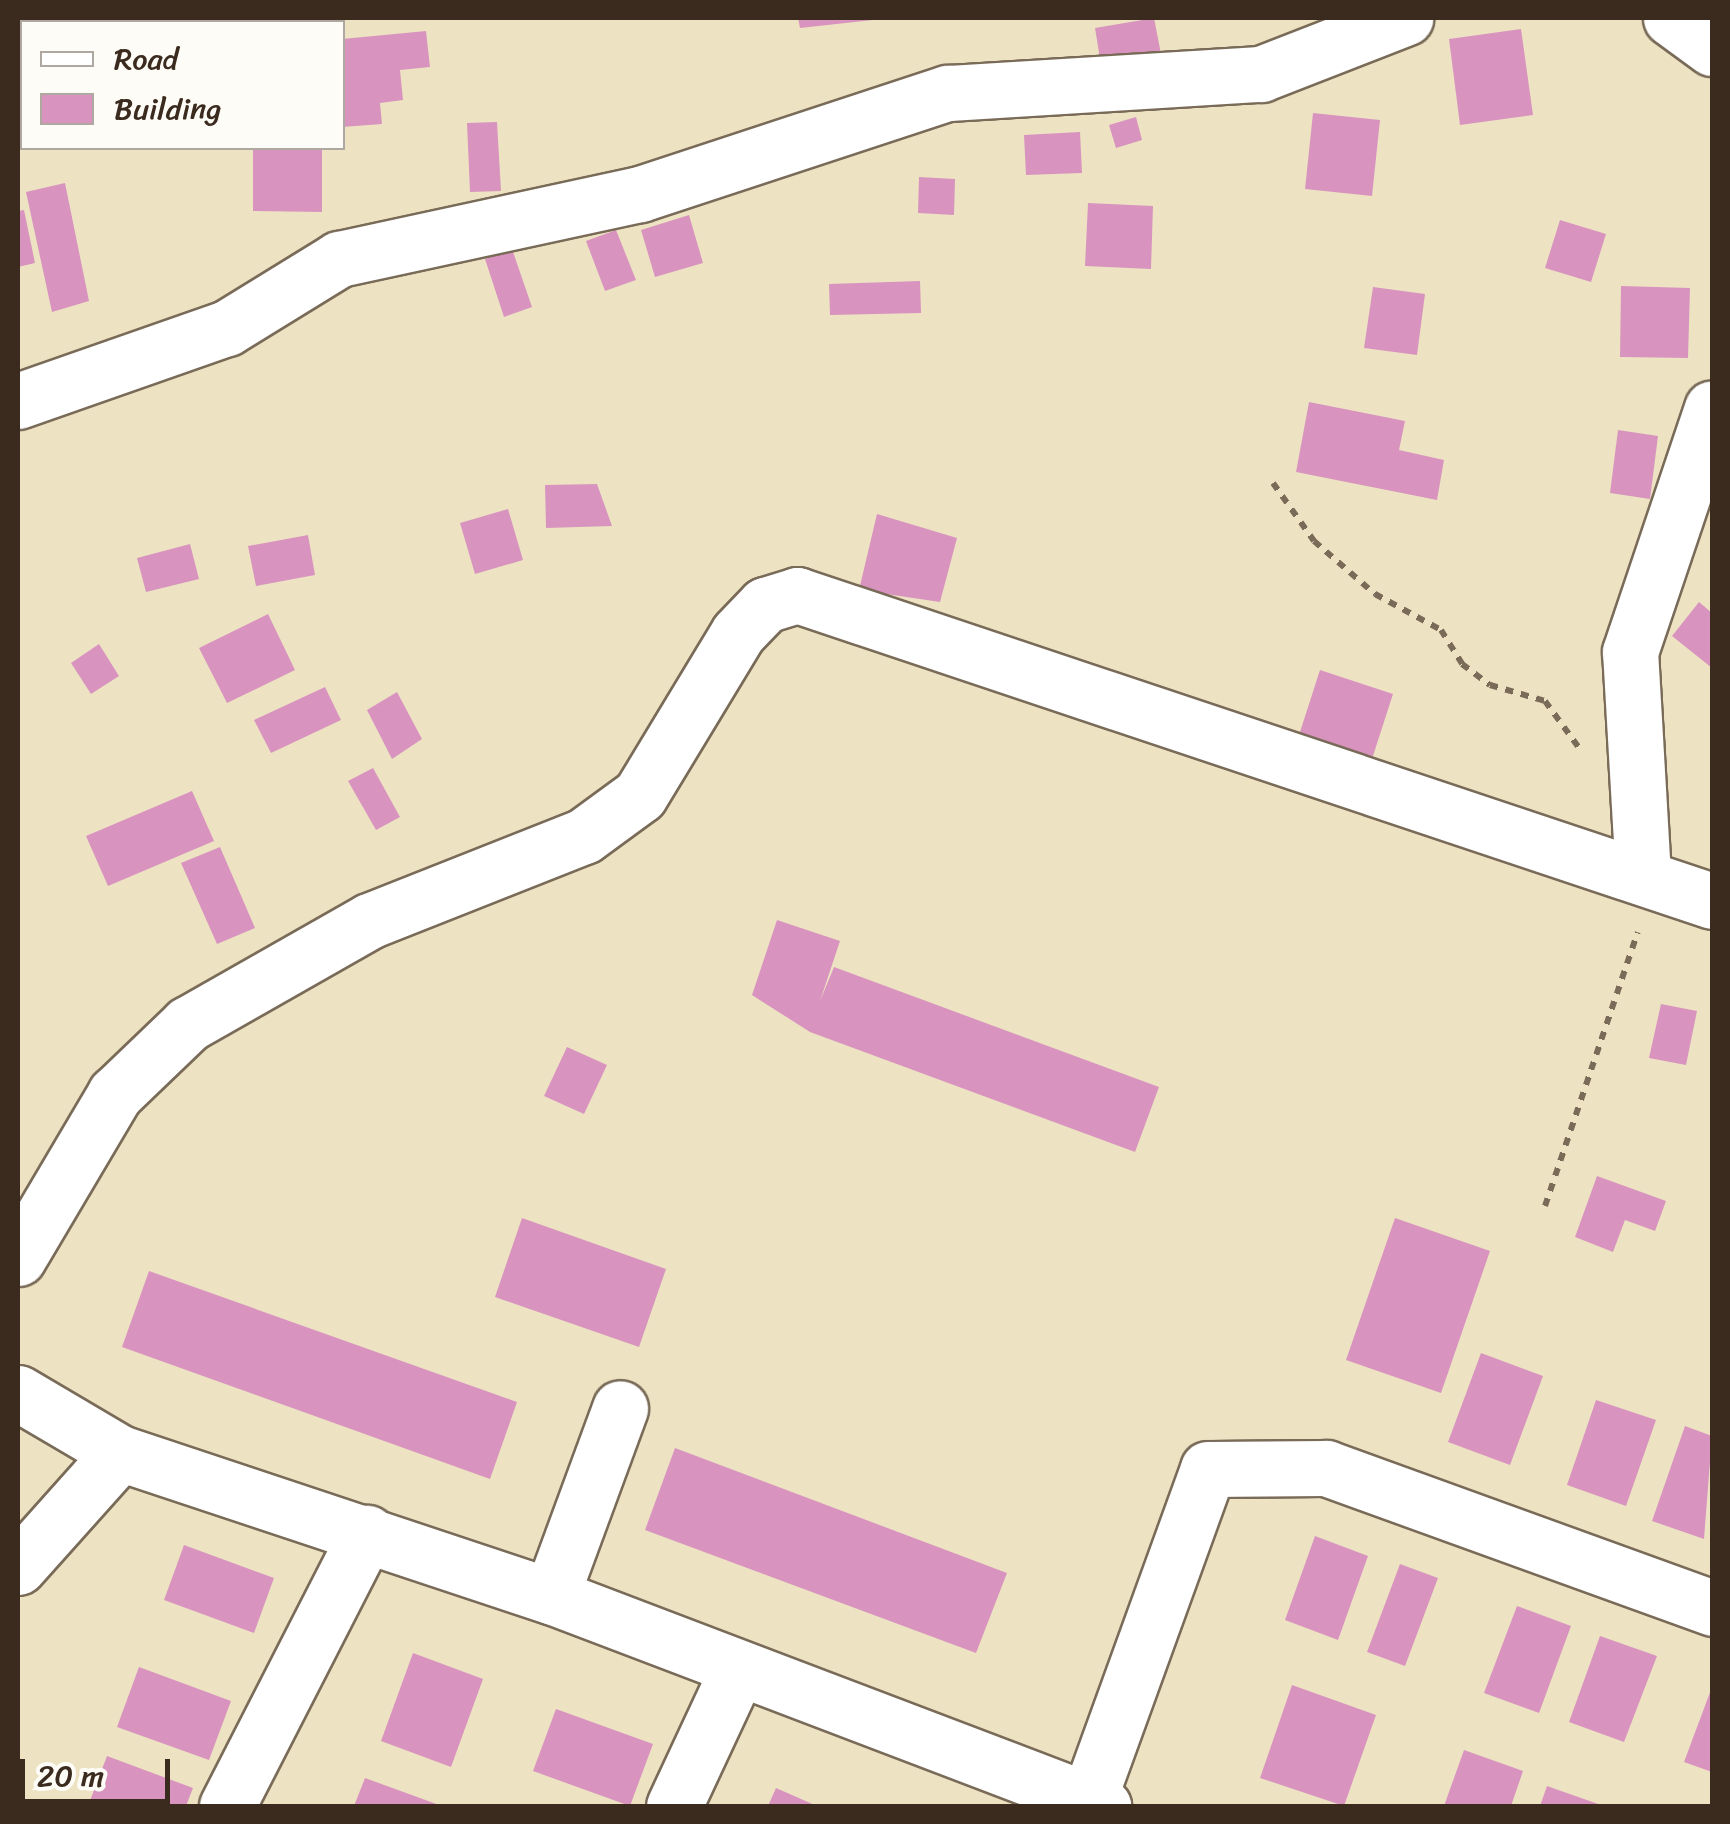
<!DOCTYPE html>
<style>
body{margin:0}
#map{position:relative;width:1730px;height:1824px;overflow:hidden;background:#ede3c3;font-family:Sriracha,sans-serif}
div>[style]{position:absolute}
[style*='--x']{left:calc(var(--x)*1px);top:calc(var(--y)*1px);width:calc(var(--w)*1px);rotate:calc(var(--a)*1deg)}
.building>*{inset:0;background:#d894bf}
.path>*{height:6px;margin-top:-3px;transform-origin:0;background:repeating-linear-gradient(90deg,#796b58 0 8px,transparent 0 16px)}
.roads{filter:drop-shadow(2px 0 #796b58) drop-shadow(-2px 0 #796b58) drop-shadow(0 2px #796b58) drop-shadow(0 -2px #796b58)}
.street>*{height:55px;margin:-27.5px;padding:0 27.5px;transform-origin:27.5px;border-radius:27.5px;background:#fff}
span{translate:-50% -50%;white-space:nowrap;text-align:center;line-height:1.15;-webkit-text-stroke:9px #fdfcf7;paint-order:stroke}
.frame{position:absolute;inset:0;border:20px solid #3b2a1e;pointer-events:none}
.legend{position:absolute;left:20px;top:20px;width:325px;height:130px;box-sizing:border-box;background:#fdfcf7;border:2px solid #afa8a0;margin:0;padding:12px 18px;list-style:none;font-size:30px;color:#3b2a1e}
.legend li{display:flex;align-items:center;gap:20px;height:50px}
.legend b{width:50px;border:2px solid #afa8a0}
.scale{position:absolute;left:20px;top:1759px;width:150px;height:45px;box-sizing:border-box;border:5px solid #3b2a1e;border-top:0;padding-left:12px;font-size:30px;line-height:35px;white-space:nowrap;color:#3b2a1e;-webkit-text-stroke:8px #fdfcf7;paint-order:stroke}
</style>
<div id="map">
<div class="building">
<i style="clip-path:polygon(798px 18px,873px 18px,873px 20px,800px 28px)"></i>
<i style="clip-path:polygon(1154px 18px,1161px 54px,1101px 65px,1095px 28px)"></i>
<i style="clip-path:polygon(1521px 29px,1533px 115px,1460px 125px,1449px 39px)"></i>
<i style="clip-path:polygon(426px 31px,430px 67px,400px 70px,403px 100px,380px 103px,382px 124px,342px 127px,342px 39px)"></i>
<i style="clip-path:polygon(1313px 113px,1380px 120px,1372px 196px,1305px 189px)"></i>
<i style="clip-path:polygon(1136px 117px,1142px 140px,1116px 148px,1109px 125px)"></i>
<i style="clip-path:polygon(497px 122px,501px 191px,470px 192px,467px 123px)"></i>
<i style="clip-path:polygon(1080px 132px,1082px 173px,1026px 175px,1024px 135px)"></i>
<i style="clip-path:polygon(253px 148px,322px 148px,322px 212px,253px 211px)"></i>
<i style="clip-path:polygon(919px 177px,955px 179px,954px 215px,918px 213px)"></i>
<i style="clip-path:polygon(65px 183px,89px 301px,52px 312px,26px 192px)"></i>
<i style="clip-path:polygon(1088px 203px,1153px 206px,1151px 269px,1085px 266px)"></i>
<i style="clip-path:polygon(24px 210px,35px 263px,18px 267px,18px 211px)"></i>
<i style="clip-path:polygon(689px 215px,703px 263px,655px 277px,641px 230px)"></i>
<i style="clip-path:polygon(1560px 220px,1606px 234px,1591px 282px,1545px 268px)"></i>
<i style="clip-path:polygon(616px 230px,636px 280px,605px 291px,586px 241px)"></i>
<i style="clip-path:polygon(512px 249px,532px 307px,504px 317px,485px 259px)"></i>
<i style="clip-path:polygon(920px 281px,921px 313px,830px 315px,829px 284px)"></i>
<i style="clip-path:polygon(1621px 286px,1690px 288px,1688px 358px,1620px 357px)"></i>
<i style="clip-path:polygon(1373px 287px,1425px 294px,1417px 355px,1364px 348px)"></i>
<i style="clip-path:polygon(1309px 402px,1405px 421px,1399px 450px,1444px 460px,1437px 500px,1296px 472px)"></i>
<i style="clip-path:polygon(1618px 430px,1658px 436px,1650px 499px,1610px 493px)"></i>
<i style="clip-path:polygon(597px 484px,612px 526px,546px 528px,545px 485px)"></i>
<i style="clip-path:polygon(508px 509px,523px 560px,475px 574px,460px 523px)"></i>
<i style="clip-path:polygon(877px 514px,957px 538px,940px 602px,859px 590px)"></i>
<i style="clip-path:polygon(308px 535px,315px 575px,256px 586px,248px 546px)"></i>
<i style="clip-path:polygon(190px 544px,199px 579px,146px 592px,137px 558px)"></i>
<i style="clip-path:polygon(1699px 602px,1712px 613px,1712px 668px,1672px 636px)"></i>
<i style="clip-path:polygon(268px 614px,295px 670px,227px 703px,199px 648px)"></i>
<i style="clip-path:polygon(99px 644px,119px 676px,91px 694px,71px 663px)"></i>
<i style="clip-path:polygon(1320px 670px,1393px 694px,1372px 759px,1299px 735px)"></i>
<i style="clip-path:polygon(325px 687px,341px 720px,271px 753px,254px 720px)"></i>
<i style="clip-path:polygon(397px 692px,422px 739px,392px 759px,367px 710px)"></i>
<i style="clip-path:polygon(373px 768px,400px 817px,376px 830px,348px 781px)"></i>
<i style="clip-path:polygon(192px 791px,214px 841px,108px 886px,86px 836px)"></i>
<i style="clip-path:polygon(220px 847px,255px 928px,217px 944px,181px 863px)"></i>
<i style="clip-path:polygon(777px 920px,840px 941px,820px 1001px,834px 967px,1159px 1087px,1135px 1152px,810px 1032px,752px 995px)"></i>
<i style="clip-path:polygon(1661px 1004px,1697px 1011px,1686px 1065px,1649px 1058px)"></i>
<i style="clip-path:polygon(567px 1047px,607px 1065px,584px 1114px,544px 1096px)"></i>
<i style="clip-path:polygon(1597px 1176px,1666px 1201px,1655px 1231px,1625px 1220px,1613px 1252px,1575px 1237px)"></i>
<i style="clip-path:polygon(522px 1218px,666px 1269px,639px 1347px,495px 1297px)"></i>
<i style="clip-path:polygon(1395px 1218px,1490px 1251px,1441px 1393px,1346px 1360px)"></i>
<i style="clip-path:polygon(149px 1271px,517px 1402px,490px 1479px,122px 1347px)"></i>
<i style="clip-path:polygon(1481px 1353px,1543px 1376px,1510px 1465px,1448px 1442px)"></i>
<i style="clip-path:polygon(1596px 1400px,1656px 1420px,1626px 1506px,1567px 1485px)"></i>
<i style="clip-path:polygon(1685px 1426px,1712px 1436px,1704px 1539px,1652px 1521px)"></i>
<i style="clip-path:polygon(675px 1448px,1007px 1573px,976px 1653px,645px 1530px)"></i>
<i style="clip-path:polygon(1315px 1536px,1368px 1556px,1338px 1640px,1285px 1620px)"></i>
<i style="clip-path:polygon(184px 1545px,274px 1578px,254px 1633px,164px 1600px)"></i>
<i style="clip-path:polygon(1400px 1564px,1438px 1578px,1405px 1666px,1367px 1652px)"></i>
<i style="clip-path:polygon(1517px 1606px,1571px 1626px,1539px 1713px,1484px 1693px)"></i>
<i style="clip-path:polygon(1600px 1636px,1657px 1656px,1624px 1742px,1569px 1722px)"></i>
<i style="clip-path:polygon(413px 1653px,483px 1679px,451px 1767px,381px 1741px)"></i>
<i style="clip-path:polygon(139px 1667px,231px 1701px,209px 1760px,117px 1727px)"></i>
<i style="clip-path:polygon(1292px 1685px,1376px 1715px,1344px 1806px,1260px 1778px)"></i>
<i style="clip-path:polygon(1712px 1687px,1712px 1772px,1684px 1762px)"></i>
<i style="clip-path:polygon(556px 1709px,653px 1744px,630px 1806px,533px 1771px)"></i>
<i style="clip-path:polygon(1464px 1750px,1523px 1771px,1511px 1806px,1444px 1806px)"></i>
<i style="clip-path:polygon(107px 1756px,193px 1788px,186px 1806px,88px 1806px)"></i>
<i style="clip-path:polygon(365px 1778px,442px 1806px,354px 1806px)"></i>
<i style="clip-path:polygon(1547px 1786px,1604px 1806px,1540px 1806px)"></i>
<i style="clip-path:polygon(776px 1788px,817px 1806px,768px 1806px)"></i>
</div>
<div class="path">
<i style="--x:1273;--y:483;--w:71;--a:54.7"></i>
<i style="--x:1314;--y:541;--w:81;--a:41"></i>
<i style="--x:1375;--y:594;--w:75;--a:28.6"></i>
<i style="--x:1441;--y:630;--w:40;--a:58"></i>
<i style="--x:1462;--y:664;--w:35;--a:37"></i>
<i style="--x:1490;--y:685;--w:57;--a:16.2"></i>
<i style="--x:1545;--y:701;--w:63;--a:54"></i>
<i style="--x:1545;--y:1206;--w:289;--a:-71.3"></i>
</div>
<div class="roads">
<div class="street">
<i style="--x:1671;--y:18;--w:51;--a:36.2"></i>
<i style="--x:18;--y:401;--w:221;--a:-19.3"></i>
<i style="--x:227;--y:328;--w:132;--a:-31.6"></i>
<i style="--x:339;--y:259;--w:308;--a:-12.2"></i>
<i style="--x:640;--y:194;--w:324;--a:-18.2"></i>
<i style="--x:948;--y:93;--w:314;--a:-3.5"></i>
<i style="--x:1261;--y:74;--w:155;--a:-21.3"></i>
<i style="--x:1643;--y:876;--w:224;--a:-93.3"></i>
<i style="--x:1630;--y:652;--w:257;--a:-71.4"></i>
<i style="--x:18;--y:1258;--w:191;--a:-59.4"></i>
<i style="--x:115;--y:1094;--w:101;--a:-43.8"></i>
<i style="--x:188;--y:1024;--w:208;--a:-29.6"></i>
<i style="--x:369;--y:921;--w:231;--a:-21.6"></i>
<i style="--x:584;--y:836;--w:69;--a:-36.2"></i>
<i style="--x:640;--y:795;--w:189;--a:-58.8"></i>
<i style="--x:738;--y:633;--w:39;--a:-46"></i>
<i style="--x:765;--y:605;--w:34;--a:-17"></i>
<i style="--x:797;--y:595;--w:965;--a:18.49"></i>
<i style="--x:18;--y:1393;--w:118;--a:30.5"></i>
<i style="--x:18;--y:1567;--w:153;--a:-48.2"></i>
<i style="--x:120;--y:1453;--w:454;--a:18.4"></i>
<i style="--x:551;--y:1596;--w:591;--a:20.83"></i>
<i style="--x:551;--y:1596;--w:200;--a:-69.8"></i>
<i style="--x:227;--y:1806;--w:307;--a:-62.9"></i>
<i style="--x:674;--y:1806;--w:151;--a:-65"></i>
<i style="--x:1086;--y:1806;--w:358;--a:-70.1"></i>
<i style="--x:1208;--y:1469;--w:118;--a:-0.5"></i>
<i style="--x:1326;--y:1468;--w:411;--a:19.9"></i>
</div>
</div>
<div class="frame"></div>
<ul class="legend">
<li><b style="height:12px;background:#fff"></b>Road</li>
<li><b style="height:28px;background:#d894bf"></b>Building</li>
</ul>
<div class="scale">20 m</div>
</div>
